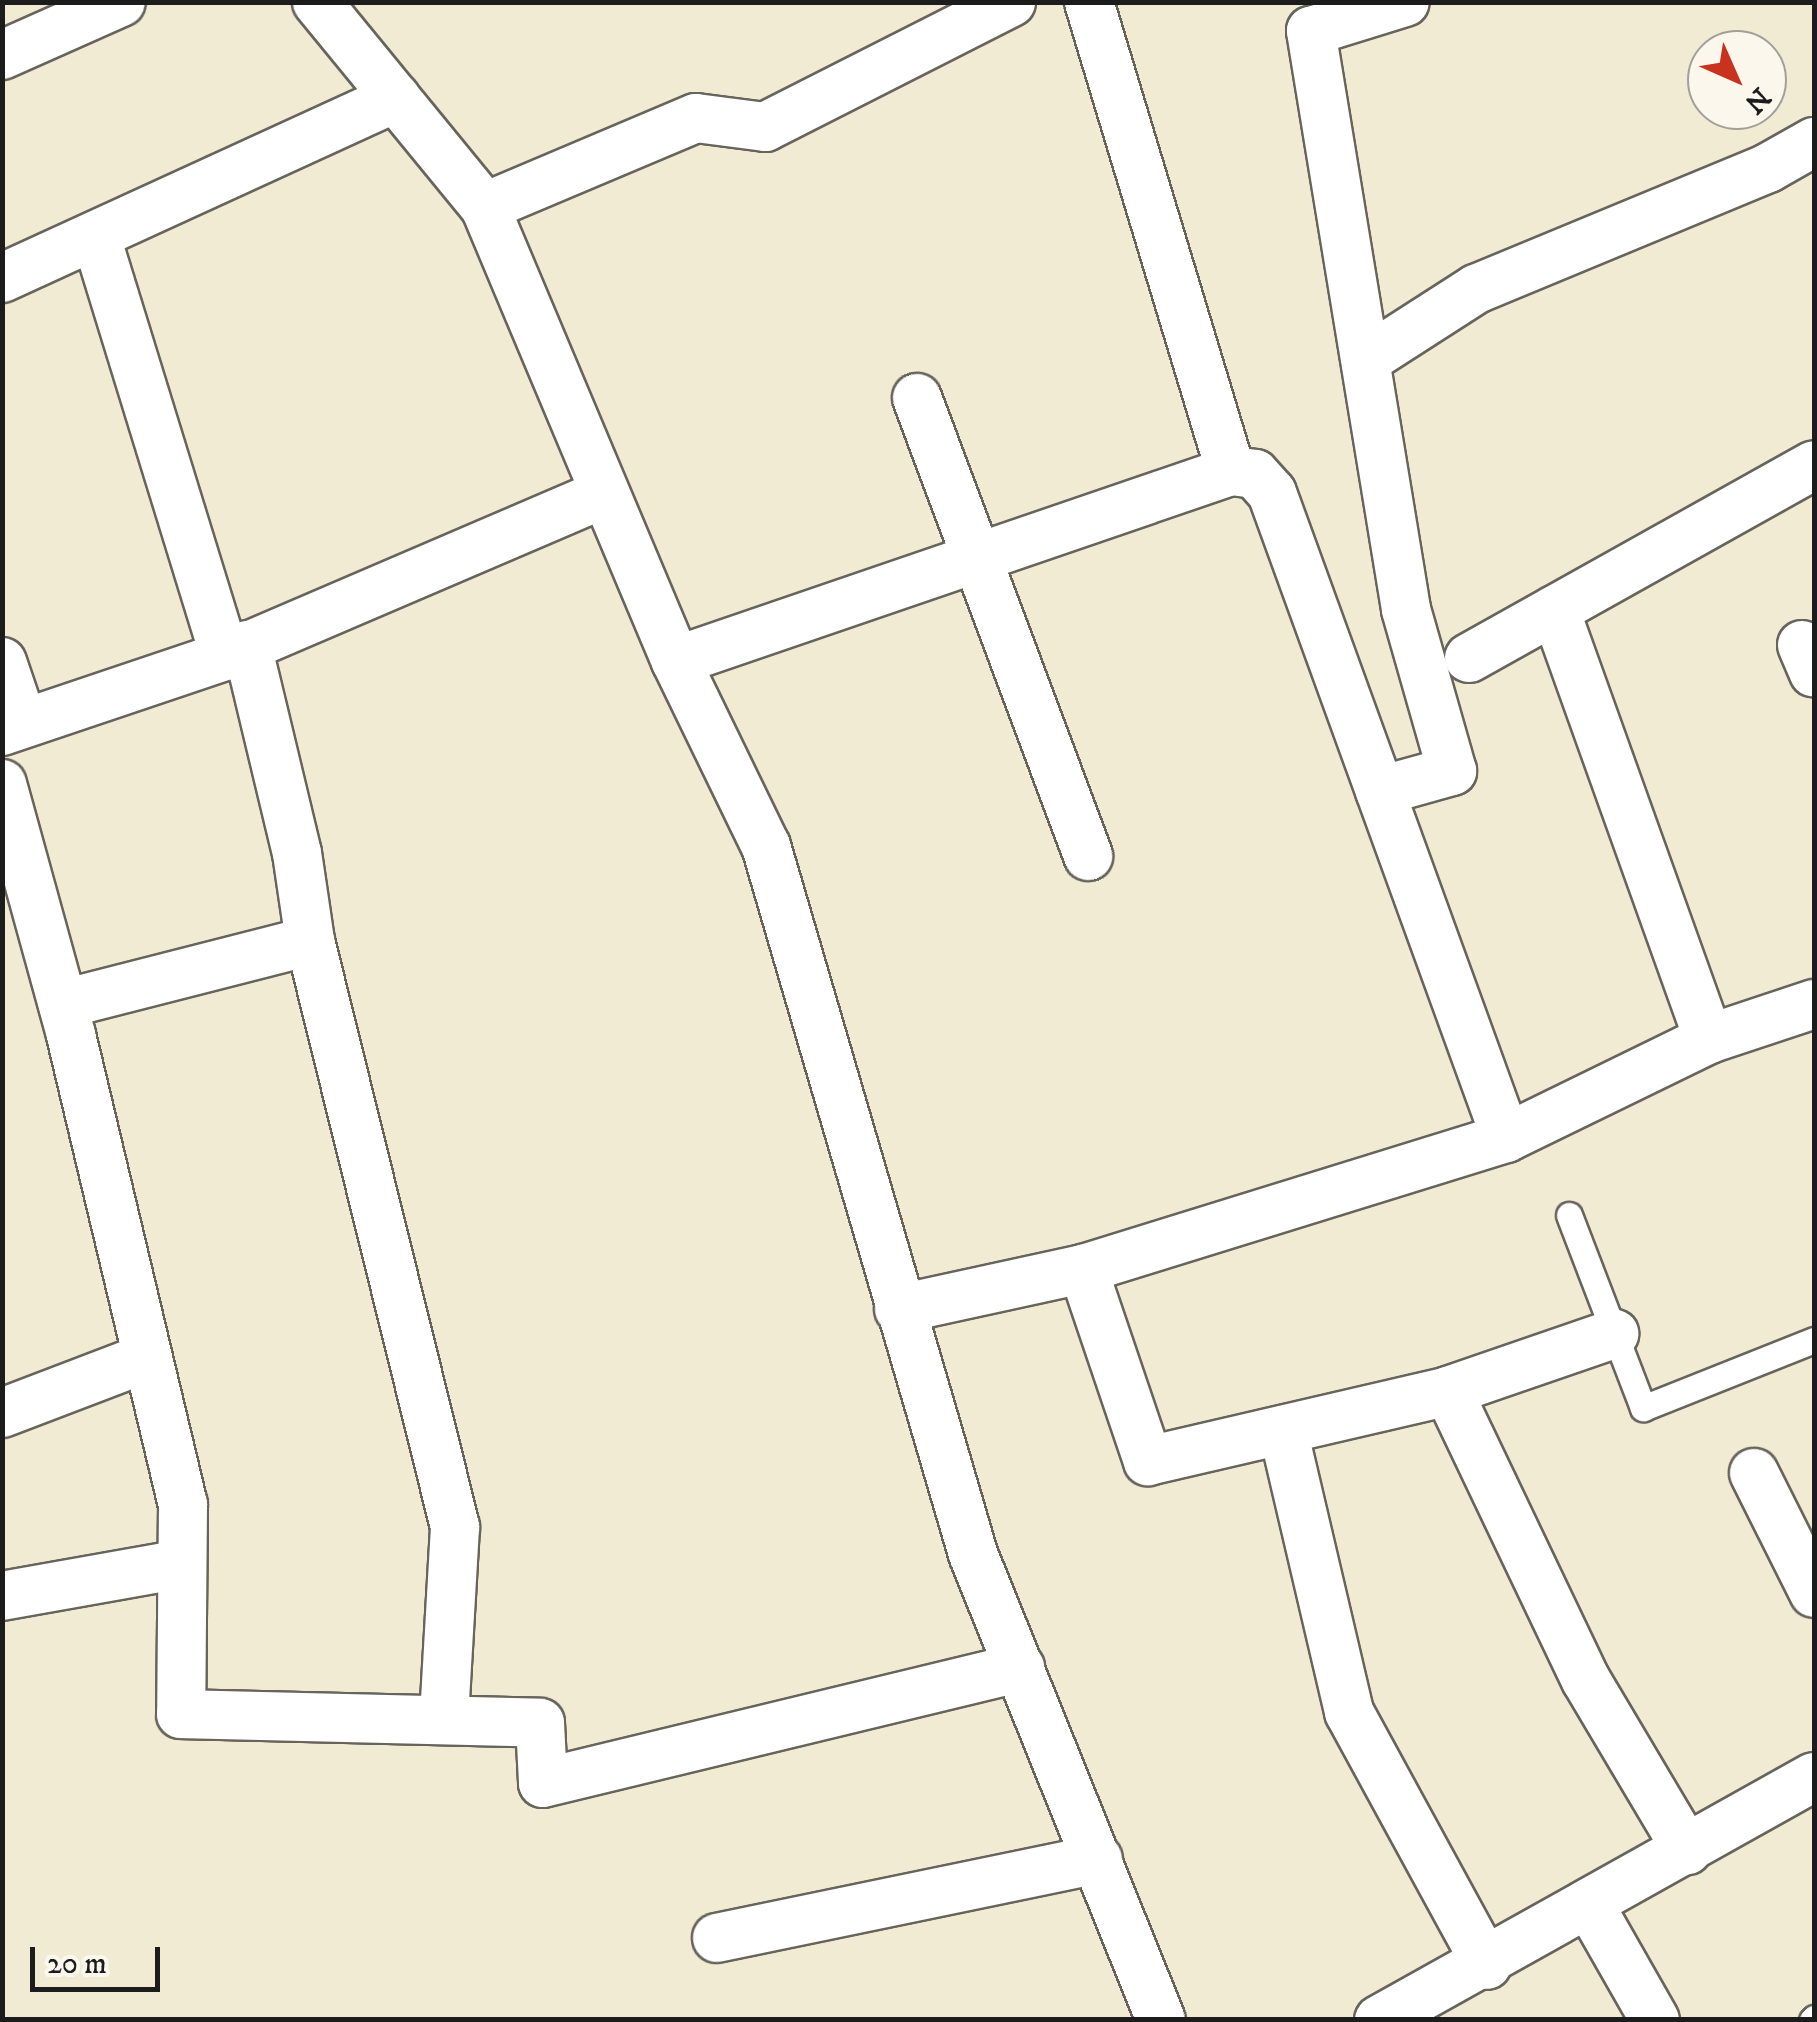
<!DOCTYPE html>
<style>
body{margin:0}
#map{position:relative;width:1817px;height:2022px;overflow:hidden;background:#f1ebd4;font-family:"IM FELL DW Pica",serif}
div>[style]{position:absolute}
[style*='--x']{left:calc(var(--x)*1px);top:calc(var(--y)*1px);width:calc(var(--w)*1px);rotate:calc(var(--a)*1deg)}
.roads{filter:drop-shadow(2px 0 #67645c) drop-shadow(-2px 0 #67645c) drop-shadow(0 2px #67645c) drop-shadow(0 -2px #67645c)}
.service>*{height:25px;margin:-12.5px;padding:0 12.5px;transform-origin:12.5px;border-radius:12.5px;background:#fff}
.minor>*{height:48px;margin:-24px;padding:0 24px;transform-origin:24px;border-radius:24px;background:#fff}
span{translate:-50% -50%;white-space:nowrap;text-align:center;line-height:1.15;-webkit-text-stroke:9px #fbf7ec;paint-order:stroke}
.frame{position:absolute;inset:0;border:5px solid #1c1c1c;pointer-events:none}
.north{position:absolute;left:1687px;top:30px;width:100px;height:100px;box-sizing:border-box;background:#fbf7ec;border:2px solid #a29f99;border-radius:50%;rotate:135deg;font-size:28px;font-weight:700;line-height:40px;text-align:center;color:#1c1c1c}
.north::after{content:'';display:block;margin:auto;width:35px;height:45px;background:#c8321e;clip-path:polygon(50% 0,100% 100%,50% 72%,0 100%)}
.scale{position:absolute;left:30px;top:1947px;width:130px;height:45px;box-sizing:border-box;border:5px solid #1c1c1c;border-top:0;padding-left:12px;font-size:30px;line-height:35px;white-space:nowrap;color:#1c1c1c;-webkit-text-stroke:8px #fbf7ec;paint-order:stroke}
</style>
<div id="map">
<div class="roads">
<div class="service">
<i style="--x:1569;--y:1215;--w:207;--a:69"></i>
<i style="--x:1643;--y:1408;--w:184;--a:-21.7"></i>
<i style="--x:1812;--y:2020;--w:3;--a:-45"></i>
</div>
<div class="minor">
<i style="--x:317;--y:2;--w:265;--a:50.7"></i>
<i style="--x:485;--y:207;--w:493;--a:67.2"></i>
<i style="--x:676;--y:661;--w:206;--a:64.1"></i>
<i style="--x:766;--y:846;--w:738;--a:73.7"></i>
<i style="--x:973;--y:1554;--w:502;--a:68.03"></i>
<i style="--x:1089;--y:2;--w:490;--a:73.2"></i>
<i style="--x:2;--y:55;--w:130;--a:-24"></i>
<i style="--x:485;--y:207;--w:229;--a:-22.9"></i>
<i style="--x:696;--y:118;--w:70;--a:7.4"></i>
<i style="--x:765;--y:127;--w:276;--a:-26.9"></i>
<i style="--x:96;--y:237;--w:438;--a:72.9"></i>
<i style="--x:2;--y:278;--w:433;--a:-24.6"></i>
<i style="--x:1367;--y:359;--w:130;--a:-32.7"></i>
<i style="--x:1476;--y:289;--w:316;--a:-22.5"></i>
<i style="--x:1768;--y:168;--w:53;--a:-29.5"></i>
<i style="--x:917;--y:398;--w:489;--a:69.5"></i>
<i style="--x:1555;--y:610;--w:456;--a:70.3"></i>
<i style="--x:247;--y:645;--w:214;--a:76.5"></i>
<i style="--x:297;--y:853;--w:89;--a:81.6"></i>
<i style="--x:1802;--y:645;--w:30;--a:67"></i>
<i style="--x:1469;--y:658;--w:395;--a:-29.2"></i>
<i style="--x:676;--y:661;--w:587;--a:-18.9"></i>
<i style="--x:1231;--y:471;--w:24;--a:7"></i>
<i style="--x:1255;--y:474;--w:25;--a:48"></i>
<i style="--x:1272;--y:493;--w:686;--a:70.06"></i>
<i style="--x:2;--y:662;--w:65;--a:71.3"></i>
<i style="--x:2;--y:731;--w:235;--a:-18.6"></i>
<i style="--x:225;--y:656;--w:411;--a:-23.2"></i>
<i style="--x:2;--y:784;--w:260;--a:74.6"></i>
<i style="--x:71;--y:1035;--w:482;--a:76.6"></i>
<i style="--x:183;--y:1504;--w:210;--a:90.5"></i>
<i style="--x:181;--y:1714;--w:359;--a:1.4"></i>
<i style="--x:540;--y:1723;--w:60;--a:87.1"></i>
<i style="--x:543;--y:1783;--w:491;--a:-13.6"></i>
<i style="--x:1380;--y:791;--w:75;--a:-15.5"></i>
<i style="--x:1452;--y:771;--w:168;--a:-105.9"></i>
<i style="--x:1406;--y:609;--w:586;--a:-99.33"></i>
<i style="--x:1311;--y:31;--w:98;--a:-17.1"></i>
<i style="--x:63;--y:1004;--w:255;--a:-14.3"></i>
<i style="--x:310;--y:941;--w:604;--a:76.1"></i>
<i style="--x:455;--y:1527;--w:192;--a:93.3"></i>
<i style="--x:1083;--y:1269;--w:203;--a:71.3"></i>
<i style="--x:1148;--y:1461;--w:308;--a:-13.1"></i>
<i style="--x:1448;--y:1391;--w:176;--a:-19"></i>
<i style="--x:899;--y:1309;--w:188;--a:-12.3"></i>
<i style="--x:1083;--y:1269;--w:443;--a:-17.2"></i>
<i style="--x:1506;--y:1138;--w:226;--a:-26"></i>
<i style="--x:1709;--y:1039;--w:111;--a:-18.4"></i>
<i style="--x:1448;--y:1391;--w:320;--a:64.5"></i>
<i style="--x:1586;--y:1680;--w:198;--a:59.3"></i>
<i style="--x:2;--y:1413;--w:154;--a:-20.9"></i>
<i style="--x:1283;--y:1430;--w:290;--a:76.8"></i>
<i style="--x:1349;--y:1712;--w:288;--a:61.4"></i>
<i style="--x:1754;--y:1473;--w:134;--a:63.4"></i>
<i style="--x:2;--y:1596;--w:182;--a:-10.1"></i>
<i style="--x:1590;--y:1906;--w:131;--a:60.3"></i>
<i style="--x:717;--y:1938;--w:389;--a:-11.7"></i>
<i style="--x:1379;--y:2020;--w:498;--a:-29.2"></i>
</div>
</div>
<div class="frame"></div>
<div class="north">N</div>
<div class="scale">20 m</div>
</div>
